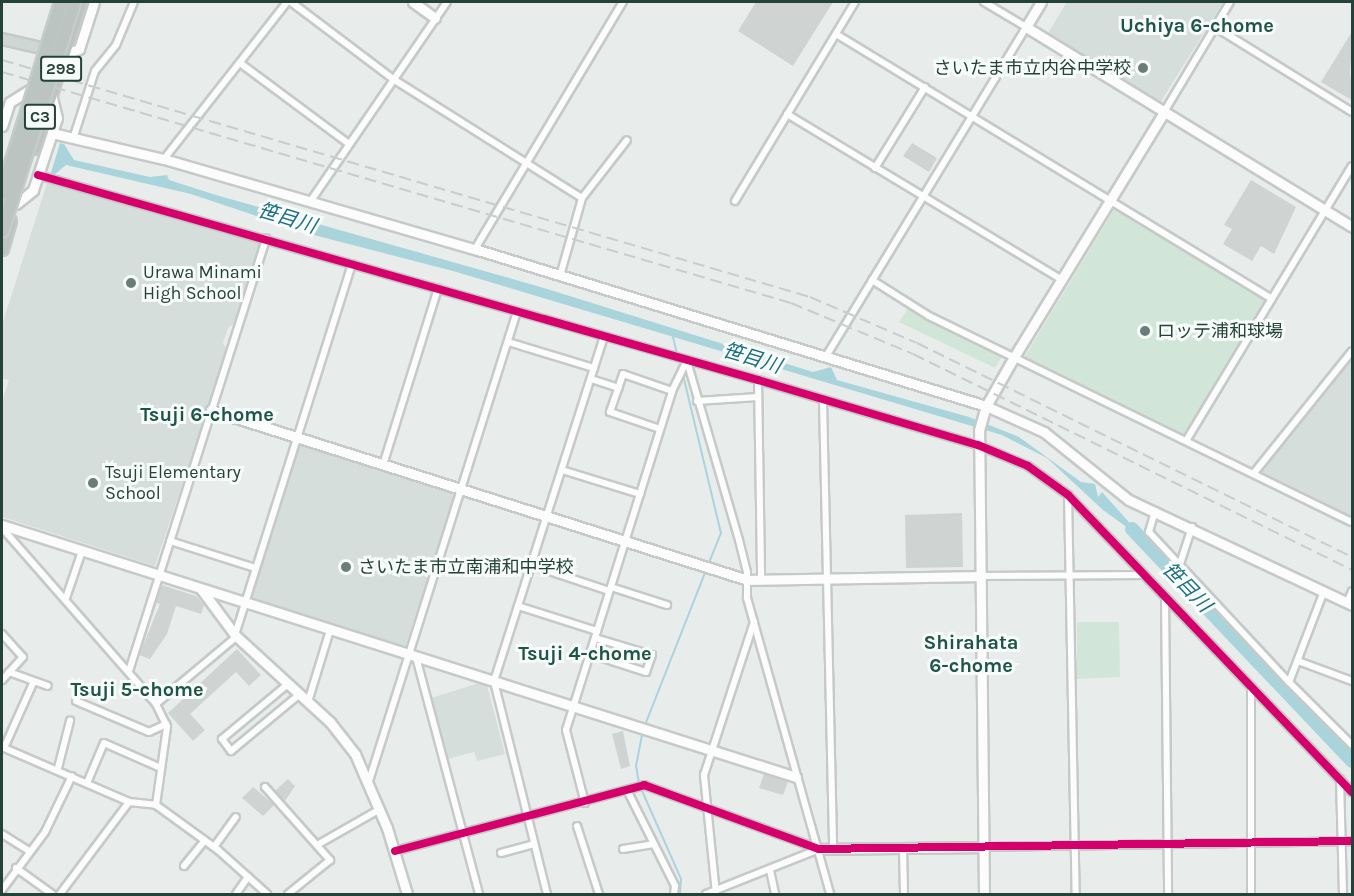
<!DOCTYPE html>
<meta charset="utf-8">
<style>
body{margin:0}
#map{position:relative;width:1354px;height:896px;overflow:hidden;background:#e8edeb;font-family:Karla,"Noto Sans JP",sans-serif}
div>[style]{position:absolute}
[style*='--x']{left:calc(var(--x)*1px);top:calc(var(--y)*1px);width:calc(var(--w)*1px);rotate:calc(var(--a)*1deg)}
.built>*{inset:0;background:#d6dedb}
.green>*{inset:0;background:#d1e6d8}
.water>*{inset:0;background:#a9d4db}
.pier>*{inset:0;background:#e8edeb}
.stream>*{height:2px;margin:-1px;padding:0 1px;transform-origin:1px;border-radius:1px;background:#a9d4db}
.river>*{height:14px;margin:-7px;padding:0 7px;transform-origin:7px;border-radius:7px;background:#a9d4db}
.building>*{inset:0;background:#cfd4d2}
.roads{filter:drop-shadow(2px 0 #c5cac8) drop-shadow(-2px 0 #c5cac8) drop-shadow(0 2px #c5cac8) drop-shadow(0 -2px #c5cac8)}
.street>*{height:6px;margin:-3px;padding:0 3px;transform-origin:3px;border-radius:3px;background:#fcfcfc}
.secondary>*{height:9px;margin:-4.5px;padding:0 4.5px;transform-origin:4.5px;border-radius:4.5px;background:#fcfcfc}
.primary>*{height:10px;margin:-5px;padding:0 5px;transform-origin:5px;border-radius:5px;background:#cfd7d5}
.highway>*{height:12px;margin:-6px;padding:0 6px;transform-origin:6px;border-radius:6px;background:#bcc4c2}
.rail>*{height:2px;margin-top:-1px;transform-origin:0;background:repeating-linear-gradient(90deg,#c9cdcc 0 12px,transparent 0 18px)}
.bridges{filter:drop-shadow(2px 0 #c3ccc9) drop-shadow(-2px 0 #c3ccc9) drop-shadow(0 2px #c3ccc9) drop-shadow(0 -2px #c3ccc9)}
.highway-bridge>*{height:12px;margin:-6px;padding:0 6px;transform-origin:6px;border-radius:6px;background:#bcc4c2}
.cycleway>*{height:8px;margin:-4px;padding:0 4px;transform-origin:4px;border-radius:4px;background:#d6006c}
.dots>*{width:16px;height:16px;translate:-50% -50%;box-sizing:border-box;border:3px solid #f7fbf9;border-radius:50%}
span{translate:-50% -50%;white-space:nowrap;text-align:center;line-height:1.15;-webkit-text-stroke:6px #f7fbf9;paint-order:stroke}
.shield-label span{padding:2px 4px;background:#f7fbf9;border:2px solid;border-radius:4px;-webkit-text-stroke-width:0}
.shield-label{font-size:16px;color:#24423a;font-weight:700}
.poi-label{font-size:18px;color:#24423a}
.right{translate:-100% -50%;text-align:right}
.left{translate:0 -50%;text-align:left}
.neighbourhood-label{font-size:20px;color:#1f5548;font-weight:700}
.water-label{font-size:20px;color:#1c6f80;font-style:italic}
.frame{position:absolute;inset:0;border:3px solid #24423a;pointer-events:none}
</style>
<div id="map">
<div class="built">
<i style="clip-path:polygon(1067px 2px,1223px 2px,1160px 103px,1048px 33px)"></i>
<i style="clip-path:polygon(47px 183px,260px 243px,235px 323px,228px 328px,223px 343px,227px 349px,155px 566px,2px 517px,2px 402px,9px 380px,2px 378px,2px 325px)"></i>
<i style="clip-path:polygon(1352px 351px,1352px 522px,1254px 473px)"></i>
<i style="clip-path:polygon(299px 445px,455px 495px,405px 647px,252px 598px)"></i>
<i style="clip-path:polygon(479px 683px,487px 685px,505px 754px,477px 761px,474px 752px,448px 759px,431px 698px)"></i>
</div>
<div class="green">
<i style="clip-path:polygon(1115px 208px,1265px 300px,1184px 437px,1024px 358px)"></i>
<i style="clip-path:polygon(909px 307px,1003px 355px,995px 368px,899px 322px)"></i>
<i style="clip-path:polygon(1077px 622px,1119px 622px,1120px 677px,1077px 679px)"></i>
</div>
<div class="water">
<i style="clip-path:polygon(2px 132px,64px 144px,74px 160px,150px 177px,167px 175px,169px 180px,216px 195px,544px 288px,813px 372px,831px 367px,837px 380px,969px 417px,1019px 437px,1081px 482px,1095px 484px,1098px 497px,1102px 492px,1146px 541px,1103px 510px,1047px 458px,1002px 435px,453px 271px,310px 234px,191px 194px,66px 165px,55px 174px,2px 159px)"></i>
</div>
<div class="pier">
<i style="clip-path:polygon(2px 129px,60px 143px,50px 176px,2px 162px)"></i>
</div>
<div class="stream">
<i style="--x:673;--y:337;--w:18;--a:77"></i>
<i style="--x:683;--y:375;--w:163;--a:76.5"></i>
<i style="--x:721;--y:533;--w:32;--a:112"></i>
<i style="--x:645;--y:725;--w:169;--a:-68.5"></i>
<i style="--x:643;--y:730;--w:36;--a:101"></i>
<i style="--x:636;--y:765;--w:19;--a:81"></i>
<i style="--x:639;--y:784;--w:104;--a:66.1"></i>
<i style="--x:681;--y:879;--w:15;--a:94"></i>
</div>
<div class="river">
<i style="--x:1132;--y:529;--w:320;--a:46.5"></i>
</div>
<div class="building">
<i style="clip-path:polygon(756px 2px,833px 2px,793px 66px,738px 31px)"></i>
<i style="clip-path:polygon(1353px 30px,1350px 72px,1353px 101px,1321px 82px)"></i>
<i style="clip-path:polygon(912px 143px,937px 158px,929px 172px,903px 156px)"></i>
<i style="clip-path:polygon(1251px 180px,1296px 207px,1274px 254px,1261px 246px,1252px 261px,1223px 244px,1232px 229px,1224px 225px)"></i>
<i style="clip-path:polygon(962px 513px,963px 567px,906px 568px,905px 515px)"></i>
<i style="clip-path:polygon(162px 585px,196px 596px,204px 605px,201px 614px,176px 606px,167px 634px,150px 659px,139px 655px,160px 604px,156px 603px)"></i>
<i style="clip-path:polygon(237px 649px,261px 675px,249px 686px,236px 672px,190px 714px,205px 730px,193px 741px,168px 713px)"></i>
<i style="clip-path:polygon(623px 731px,630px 766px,621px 769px,612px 734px)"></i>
<i style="clip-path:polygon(764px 774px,788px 782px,783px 795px,759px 788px)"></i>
<i style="clip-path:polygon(288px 779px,295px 786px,285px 801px,275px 791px)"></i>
<i style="clip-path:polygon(253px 787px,274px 805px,263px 816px,242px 798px)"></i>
</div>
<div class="roads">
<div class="street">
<i style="--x:291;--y:2;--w:128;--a:37"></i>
<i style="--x:393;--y:79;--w:223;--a:32.2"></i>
<i style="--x:1215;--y:27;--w:161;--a:31.8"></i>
<i style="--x:836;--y:34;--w:510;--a:31.29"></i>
<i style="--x:240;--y:63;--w:136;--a:36.6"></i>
<i style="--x:1164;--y:112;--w:128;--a:-59"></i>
<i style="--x:787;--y:114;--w:320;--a:31.1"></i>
<i style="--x:73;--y:139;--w:71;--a:-72.1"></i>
<i style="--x:95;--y:71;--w:33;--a:-51"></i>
<i style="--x:116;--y:45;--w:47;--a:-67.3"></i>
<i style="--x:164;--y:159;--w:199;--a:-51.9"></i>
<i style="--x:875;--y:168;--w:95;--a:-58.3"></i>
<i style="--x:38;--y:175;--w:749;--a:15.89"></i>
<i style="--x:758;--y:380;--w:229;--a:16.5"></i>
<i style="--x:978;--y:445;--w:54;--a:22.8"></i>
<i style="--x:1028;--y:466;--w:49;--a:35.9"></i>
<i style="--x:1068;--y:495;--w:411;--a:46.3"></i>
<i style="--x:735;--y:201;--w:232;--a:-58.9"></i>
<i style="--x:310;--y:202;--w:242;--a:-55.6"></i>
<i style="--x:475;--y:249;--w:288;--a:-59.1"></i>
<i style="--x:560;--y:276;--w:81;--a:-74.2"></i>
<i style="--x:582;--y:198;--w:73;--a:-52.2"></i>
<i style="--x:872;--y:280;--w:67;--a:32.3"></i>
<i style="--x:929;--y:316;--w:470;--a:26"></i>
<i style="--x:508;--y:342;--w:90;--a:16.8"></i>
<i style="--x:825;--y:358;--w:387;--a:-58.7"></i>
<i style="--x:1026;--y:27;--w:49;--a:-149.2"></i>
<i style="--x:687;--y:361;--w:186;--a:73.8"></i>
<i style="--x:739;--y:540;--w:33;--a:76"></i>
<i style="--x:747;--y:572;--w:26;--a:90"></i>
<i style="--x:747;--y:598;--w:307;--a:74.3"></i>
<i style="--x:591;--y:379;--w:29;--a:18"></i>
<i style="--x:758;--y:380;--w:200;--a:89.1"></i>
<i style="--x:697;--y:401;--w:61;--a:-3.8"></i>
<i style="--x:823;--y:401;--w:448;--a:88.7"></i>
<i style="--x:660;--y:429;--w:53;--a:-161.2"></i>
<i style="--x:610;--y:412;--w:40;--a:-71.1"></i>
<i style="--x:623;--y:374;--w:52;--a:19.1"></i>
<i style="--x:1186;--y:441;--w:321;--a:-58.9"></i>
<i style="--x:383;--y:465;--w:185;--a:-72.7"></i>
<i style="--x:562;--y:470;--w:82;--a:17.1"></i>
<i style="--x:1254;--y:473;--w:156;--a:-51.2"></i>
<i style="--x:1068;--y:495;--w:399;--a:88.9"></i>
<i style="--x:1155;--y:511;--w:22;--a:106"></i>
<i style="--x:1149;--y:532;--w:205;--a:47"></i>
<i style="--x:2;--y:528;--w:234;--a:48.8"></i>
<i style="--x:156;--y:704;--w:25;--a:64"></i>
<i style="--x:167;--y:727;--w:79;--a:98"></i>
<i style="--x:170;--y:541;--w:89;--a:17.6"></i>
<i style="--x:1180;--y:564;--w:39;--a:-72"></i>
<i style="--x:531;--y:565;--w:82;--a:18.4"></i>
<i style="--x:979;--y:576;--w:165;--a:-0.3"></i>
<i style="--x:611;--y:587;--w:59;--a:17.8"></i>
<i style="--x:1324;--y:591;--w:97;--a:111"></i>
<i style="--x:1289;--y:682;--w:89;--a:45"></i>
<i style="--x:1165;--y:597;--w:297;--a:89.4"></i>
<i style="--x:66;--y:598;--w:50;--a:-71.2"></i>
<i style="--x:1347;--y:603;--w:13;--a:-67"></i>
<i style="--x:518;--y:606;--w:83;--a:17.6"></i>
<i style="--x:2;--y:634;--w:31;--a:48"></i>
<i style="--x:23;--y:657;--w:31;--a:132"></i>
<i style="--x:235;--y:635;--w:389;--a:-72.5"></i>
<i style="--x:590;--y:654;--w:59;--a:17.8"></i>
<i style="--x:646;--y:672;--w:18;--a:-71"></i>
<i style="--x:652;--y:655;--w:59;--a:-163.4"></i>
<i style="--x:416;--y:657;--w:245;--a:75.1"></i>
<i style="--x:1298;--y:661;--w:58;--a:20.3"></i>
<i style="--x:129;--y:671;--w:454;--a:-72.4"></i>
<i style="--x:9;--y:672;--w:41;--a:19.7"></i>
<i style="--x:288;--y:684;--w:86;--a:140.2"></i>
<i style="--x:222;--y:739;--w:15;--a:53"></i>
<i style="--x:231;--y:751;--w:89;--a:-39.6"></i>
<i style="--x:1251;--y:687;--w:207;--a:90"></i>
<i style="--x:76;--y:701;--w:79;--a:23"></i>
<i style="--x:149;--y:732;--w:19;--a:-25"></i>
<i style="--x:308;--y:702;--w:75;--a:-73"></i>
<i style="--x:156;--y:704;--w:104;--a:-39.9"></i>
<i style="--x:2;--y:747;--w:138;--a:23.4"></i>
<i style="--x:129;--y:802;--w:27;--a:6"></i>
<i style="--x:156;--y:805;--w:77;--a:36"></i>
<i style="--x:218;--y:850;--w:66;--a:41.9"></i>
<i style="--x:4;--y:748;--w:73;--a:-65.9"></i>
<i style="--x:58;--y:768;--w:49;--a:-75.7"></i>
<i style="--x:1340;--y:779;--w:115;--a:88.5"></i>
<i style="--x:369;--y:781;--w:492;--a:-72.5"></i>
<i style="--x:87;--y:783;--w:43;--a:-67"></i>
<i style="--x:104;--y:743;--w:62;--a:23.7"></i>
<i style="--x:265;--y:787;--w:98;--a:48.3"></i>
<i style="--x:330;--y:860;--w:54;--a:141"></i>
<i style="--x:627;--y:790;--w:107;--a:63.4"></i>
<i style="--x:675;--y:886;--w:8;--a:97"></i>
<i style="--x:585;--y:803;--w:75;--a:-104.6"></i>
<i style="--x:566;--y:730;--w:355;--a:-72.6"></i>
<i style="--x:672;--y:391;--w:32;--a:-64"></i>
<i style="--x:577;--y:826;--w:71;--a:72.1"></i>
<i style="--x:2;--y:834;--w:31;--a:32"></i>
<i style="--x:317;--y:845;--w:73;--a:-29.7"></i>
<i style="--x:214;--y:847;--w:37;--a:-54"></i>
<i style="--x:983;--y:847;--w:369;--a:-0.9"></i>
<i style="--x:623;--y:849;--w:31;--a:-9"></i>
<i style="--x:903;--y:849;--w:45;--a:88.7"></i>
<i style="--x:395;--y:851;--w:258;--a:-14.8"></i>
<i style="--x:644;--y:785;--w:186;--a:20.1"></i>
<i style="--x:501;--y:853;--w:34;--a:-15"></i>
<i style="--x:184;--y:866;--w:33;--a:-51"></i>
<i style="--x:16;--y:868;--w:44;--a:35.8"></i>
<i style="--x:770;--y:870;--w:25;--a:78"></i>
<i style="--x:2;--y:890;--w:72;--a:-53.4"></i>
<i style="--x:45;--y:832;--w:62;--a:-64.3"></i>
<i style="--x:60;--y:894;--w:115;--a:-53.1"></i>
<i style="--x:236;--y:894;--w:21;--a:-55"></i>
<i style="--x:547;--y:894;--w:219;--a:-104"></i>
<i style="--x:494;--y:681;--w:361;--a:-72.3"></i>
<i style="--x:706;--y:894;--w:122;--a:-21.7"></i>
<i style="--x:716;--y:894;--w:120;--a:-95.8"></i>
<i style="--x:704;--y:775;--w:161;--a:-71.9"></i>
</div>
<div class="secondary">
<i style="--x:413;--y:2;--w:27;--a:36"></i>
<i style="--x:1041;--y:2;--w:29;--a:121"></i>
<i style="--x:1026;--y:27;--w:382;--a:31.5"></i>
<i style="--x:66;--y:54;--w:14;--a:-21"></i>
<i style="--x:79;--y:49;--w:49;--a:-72.3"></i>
<i style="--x:2;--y:126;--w:25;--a:-72"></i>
<i style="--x:10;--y:102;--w:22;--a:-32"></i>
<i style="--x:52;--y:133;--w:115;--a:13.1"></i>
<i style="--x:164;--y:159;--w:327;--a:16.2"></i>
<i style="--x:478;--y:250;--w:531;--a:17.07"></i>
<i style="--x:986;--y:406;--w:64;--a:24.1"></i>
<i style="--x:1044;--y:432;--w:109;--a:38.7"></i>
<i style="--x:1129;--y:500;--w:246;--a:25.2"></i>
<i style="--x:16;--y:204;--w:22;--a:-39"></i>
<i style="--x:33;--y:190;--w:76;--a:-71.6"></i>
<i style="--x:57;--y:118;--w:21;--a:-104"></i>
<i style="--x:211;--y:410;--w:563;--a:17.57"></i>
<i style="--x:748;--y:580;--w:231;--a:-1"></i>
<i style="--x:2;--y:525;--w:833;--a:17.61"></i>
<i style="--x:201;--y:589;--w:57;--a:53.5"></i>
<i style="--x:235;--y:635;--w:129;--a:42.5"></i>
<i style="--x:330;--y:722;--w:41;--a:52"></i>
<i style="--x:355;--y:754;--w:81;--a:66.6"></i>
<i style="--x:387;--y:828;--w:69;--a:73.1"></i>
<i style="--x:819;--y:849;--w:164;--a:-0.7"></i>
<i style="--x:984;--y:894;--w:464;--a:-90.6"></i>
<i style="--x:979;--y:430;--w:25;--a:-74"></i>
<i style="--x:986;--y:406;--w:56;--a:-60.3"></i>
<i style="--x:1014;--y:357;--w:287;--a:-58.5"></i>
</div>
<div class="primary">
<i style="--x:2;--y:39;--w:53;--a:13"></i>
</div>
<div class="highway">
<i style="--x:34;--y:148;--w:153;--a:-72.5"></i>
<i style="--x:2;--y:249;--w:29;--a:-74"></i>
</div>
</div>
<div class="rail">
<i style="--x:2;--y:60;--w:842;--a:16.35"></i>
<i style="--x:810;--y:297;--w:116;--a:23.3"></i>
<i style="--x:917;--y:343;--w:485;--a:26.2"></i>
<i style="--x:2;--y:72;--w:822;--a:16.32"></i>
<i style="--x:791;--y:303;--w:132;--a:22.7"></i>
<i style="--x:913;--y:354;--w:489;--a:26.2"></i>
</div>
<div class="bridges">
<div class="highway-bridge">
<i style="--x:2;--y:193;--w:200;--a:-72.8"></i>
<i style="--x:2;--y:231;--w:240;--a:-72.5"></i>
</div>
</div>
<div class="cycleway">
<i style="--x:38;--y:175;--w:749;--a:15.89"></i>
<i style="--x:758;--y:380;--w:229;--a:16.5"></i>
<i style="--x:978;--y:445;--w:54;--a:22.8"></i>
<i style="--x:1028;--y:466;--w:49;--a:35.9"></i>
<i style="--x:1068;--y:495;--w:411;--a:46.3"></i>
<i style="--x:395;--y:851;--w:258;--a:-14.8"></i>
<i style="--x:644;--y:785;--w:186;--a:20.1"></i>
<i style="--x:819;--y:849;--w:533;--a:-0.86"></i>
</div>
<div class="dots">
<i style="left:1143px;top:68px;background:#697e78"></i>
<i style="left:131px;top:283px;background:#697e78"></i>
<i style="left:1145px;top:331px;background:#697e78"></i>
<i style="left:93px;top:483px;background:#697e78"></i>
<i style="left:346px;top:567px;background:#697e78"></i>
</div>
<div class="shield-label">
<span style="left:61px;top:69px">298</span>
<span style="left:40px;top:117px">C3</span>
</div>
<div class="poi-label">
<span class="right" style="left:1131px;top:68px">さいたま市立内谷中学校</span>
<span class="left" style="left:143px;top:283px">Urawa Minami<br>High School</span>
<span class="left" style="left:1157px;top:331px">ロッテ浦和球場</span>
<span class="left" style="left:105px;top:483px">Tsuji Elementary<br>School</span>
<span class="left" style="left:358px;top:567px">さいたま市立南浦和中学校</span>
</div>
<div class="neighbourhood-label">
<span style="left:1197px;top:25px">Uchiya 6-chome</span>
<span style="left:207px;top:414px">Tsuji 6-chome</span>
<span style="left:971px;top:654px">Shirahata<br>6-chome</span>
<span style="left:585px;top:653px">Tsuji 4-chome</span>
<span style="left:137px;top:689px">Tsuji 5-chome</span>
</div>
<div class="water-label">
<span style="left:287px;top:218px;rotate:17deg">笹目川</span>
<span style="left:752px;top:358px;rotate:17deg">笹目川</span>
<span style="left:1187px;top:587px;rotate:46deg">笹目川</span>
</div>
<div class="frame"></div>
</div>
